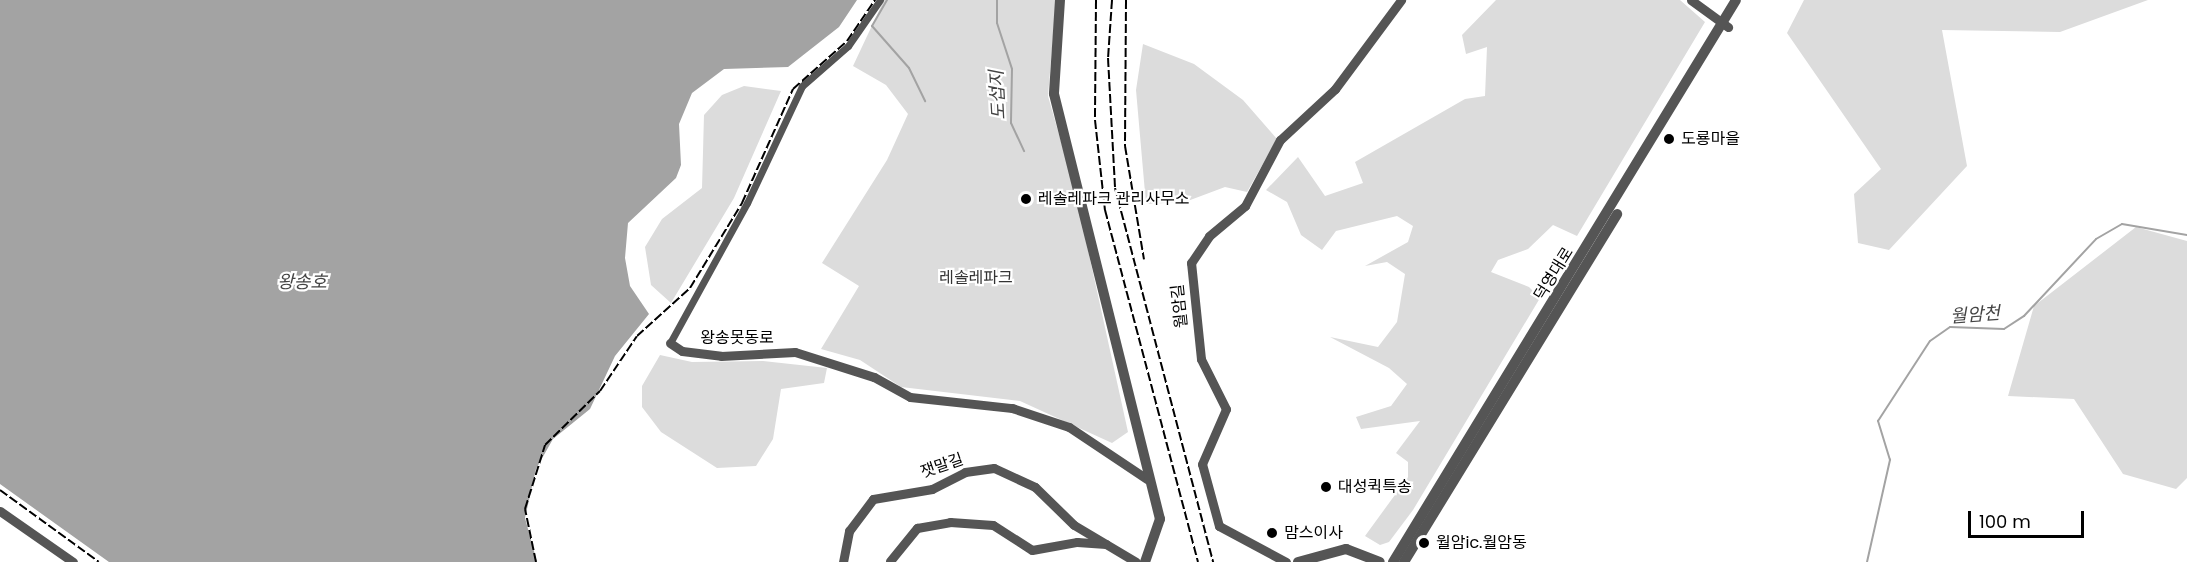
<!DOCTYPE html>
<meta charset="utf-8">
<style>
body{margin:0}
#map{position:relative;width:2187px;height:562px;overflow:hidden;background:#fff;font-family:Poppins,"Noto Sans KR",sans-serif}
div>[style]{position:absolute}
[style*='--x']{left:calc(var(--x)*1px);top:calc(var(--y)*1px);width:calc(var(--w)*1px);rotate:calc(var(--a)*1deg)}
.green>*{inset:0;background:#dcdcdc}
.water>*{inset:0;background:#a3a3a3}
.stream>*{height:2px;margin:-1px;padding:0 1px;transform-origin:1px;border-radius:1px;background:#a3a3a3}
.pedestrian>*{height:7px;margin:-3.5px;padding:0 3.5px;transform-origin:3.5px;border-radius:3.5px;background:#555}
.minor>*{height:9px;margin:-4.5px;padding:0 4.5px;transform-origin:4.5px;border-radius:4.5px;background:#555}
.tertiary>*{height:10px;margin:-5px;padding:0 5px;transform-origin:5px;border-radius:5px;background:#555}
.rail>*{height:2px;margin-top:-1px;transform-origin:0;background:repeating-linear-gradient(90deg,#000 0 9px,transparent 0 12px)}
.dots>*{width:16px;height:16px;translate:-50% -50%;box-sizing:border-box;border:3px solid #fff;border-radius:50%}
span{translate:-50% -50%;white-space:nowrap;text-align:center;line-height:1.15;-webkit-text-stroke:4.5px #fff;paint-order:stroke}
.poi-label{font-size:16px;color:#000}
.left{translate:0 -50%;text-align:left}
.street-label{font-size:16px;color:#000}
.park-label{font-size:16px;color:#333}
.water-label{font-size:18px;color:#444;font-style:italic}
.scale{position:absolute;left:1968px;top:511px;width:116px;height:27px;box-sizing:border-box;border:3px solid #000;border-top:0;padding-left:8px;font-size:18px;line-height:21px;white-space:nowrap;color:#000;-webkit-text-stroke:4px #fff;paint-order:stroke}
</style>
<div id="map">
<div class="green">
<i style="clip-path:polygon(884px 0,1056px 0,1048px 96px,1075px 191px,1128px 432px,1112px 443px,1020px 401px,901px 387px,860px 360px,821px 349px,859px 286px,822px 263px,887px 160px,908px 114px,886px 85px,853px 66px)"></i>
<i style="clip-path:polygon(1496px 0,1680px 0,1705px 22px,1577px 236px,1553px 225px,1528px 249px,1498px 260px,1491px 272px,1529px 287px,1540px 298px,1413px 510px,1389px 542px,1380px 545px,1365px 536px,1408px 477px,1408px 462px,1396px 453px,1420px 421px,1361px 429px,1356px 417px,1391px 406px,1407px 384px,1389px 368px,1330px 337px,1378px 347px,1397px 322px,1405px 274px,1387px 262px,1365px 266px,1408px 242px,1413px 226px,1397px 216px,1336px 231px,1322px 250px,1301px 235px,1287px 202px,1266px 190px,1298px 157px,1325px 196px,1363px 183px,1355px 162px,1465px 99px,1485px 96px,1487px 47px,1466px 54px,1462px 35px)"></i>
<i style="clip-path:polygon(1804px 0,2148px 0,2060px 32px,1942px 30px,1967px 166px,1889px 250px,1858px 243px,1854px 194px,1881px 169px,1787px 33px)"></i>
<i style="clip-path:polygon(1143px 44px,1194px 64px,1243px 100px,1277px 139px,1247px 192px,1225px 187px,1185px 202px,1146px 204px,1136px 90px)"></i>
<i style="clip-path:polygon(744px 86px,781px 91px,734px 198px,671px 303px,651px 285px,645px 247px,662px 219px,702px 188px,704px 115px,722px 95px)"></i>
<i style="clip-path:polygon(2136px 227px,2187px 241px,2187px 478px,2176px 489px,2123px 474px,2074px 399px,2008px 396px,2034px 306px)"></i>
<i style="clip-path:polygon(660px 355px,692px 362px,763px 361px,827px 368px,824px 383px,781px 389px,773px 439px,756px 466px,717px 468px,661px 432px,642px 407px,642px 386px)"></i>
</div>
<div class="water">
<i style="clip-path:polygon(0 0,857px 0,839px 27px,788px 67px,724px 69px,692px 93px,679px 124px,681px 165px,676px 178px,628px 223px,625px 258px,630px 286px,649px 314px,615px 356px,590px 409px,553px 439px,536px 469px,525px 518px,537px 562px,109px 562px,0 484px)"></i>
</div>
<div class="stream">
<i style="--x:887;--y:0;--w:30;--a:120"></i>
<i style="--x:872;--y:26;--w:56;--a:48.6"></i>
<i style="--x:909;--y:68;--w:37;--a:64"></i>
<i style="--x:997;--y:0;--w:23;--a:90"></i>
<i style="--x:997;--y:23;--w:48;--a:71.9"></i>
<i style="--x:1012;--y:69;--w:54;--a:91.1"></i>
<i style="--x:1011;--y:123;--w:31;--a:65"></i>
<i style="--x:1867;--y:562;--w:105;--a:-77.3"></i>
<i style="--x:1890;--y:460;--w:41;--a:-107.1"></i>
<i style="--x:1878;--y:421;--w:95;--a:-57"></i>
<i style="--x:1930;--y:341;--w:24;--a:-35"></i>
<i style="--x:1950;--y:327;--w:54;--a:2.1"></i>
<i style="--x:2004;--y:329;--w:24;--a:-33"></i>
<i style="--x:2024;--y:316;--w:105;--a:-46.9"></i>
<i style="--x:2096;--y:239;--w:30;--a:-30"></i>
<i style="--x:2122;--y:224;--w:66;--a:9.6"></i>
</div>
<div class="pedestrian">
<i style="--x:670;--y:343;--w:160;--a:-61.2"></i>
<i style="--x:747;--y:203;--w:129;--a:-64.8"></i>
<i style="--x:802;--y:86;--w:61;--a:-41"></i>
<i style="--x:848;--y:46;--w:56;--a:-55.2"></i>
</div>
<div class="minor">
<i style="--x:1691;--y:0;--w:46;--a:36.1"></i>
<i style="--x:670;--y:343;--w:14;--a:34"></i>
<i style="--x:682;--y:351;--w:39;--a:7"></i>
<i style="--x:721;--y:356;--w:74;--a:-3.1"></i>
<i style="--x:795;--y:352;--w:83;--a:17.6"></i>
<i style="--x:874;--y:377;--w:41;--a:29.1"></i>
<i style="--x:910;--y:397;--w:103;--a:6.2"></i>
<i style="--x:1012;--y:408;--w:60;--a:18.4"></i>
<i style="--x:1069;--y:427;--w:94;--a:33.7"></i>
<i style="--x:0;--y:511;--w:89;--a:34.9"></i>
<i style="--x:890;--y:561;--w:43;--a:-50.7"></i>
<i style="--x:917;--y:528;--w:34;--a:-10"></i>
<i style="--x:950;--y:522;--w:43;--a:4"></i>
<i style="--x:993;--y:525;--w:46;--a:32.7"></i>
<i style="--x:1032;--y:550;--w:46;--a:-10.1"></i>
<i style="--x:1077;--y:542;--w:29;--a:4"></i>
<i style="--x:843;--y:562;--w:32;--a:-79"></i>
<i style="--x:849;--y:531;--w:40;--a:-53"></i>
<i style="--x:873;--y:499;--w:60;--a:-9.6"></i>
<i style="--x:932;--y:489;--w:37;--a:-27"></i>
<i style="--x:965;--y:472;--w:29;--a:-8"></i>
<i style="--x:994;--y:468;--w:45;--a:24.9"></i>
<i style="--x:1035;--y:487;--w:54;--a:44.3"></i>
<i style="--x:1074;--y:525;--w:72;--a:30.8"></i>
<i style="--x:1286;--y:562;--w:76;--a:-151.8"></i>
<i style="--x:1219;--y:526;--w:64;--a:-105.3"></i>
<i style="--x:1202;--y:464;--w:60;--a:-66.4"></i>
<i style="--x:1226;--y:409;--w:56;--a:-116.6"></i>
<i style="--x:1201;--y:359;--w:97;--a:-95.9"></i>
<i style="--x:1191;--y:263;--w:32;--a:-56"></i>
<i style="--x:1209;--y:236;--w:47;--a:-39.8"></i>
<i style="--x:1245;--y:206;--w:75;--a:-62.1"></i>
<i style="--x:1280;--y:140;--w:75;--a:-42.8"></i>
<i style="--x:1335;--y:89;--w:111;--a:-53.4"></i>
</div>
<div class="tertiary">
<i style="--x:1060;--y:0;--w:94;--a:93.7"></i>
<i style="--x:1054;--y:94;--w:438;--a:76"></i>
<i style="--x:1160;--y:519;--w:46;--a:109.2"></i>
<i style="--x:1298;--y:562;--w:50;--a:-15.2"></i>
<i style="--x:1346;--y:549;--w:36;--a:21"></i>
<i style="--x:1393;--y:562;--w:658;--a:-58.6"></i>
<i style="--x:1404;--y:562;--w:408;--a:-58.5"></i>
</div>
<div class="rail">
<i style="--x:1096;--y:0;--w:120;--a:90.5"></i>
<i style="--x:1095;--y:120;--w:91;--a:83.7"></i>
<i style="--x:1105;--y:210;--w:364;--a:75.2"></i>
<i style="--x:1112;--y:0;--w:58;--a:93.9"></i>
<i style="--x:1108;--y:58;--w:130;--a:86.9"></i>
<i style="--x:1115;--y:188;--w:387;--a:75.3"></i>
<i style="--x:1126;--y:0;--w:146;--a:90.4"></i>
<i style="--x:1125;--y:146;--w:115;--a:80.5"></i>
<i style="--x:0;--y:490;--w:122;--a:36"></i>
<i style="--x:536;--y:562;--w:54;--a:-101.7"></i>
<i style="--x:525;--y:509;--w:67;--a:-72.6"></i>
<i style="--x:545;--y:445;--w:77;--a:-44.5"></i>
<i style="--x:600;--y:391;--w:66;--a:-56.1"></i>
<i style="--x:637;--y:336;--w:72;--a:-42.2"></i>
<i style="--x:690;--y:288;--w:100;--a:-58.5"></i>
<i style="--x:742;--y:203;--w:125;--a:-65.9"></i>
<i style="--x:793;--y:89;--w:72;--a:-41.6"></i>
<i style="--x:847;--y:41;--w:50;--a:-55.7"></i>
</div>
<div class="dots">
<i style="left:1669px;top:139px;background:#000"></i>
<i style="left:1026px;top:199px;background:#000"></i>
<i style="left:1326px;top:487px;background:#000"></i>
<i style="left:1272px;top:533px;background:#000"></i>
<i style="left:1424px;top:543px;background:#000"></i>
</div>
<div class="poi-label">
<span class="left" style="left:1681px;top:139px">도룡마을</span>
<span class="left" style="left:1038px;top:199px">레솔레파크 관리사무소</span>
<span class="left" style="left:1338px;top:487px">대성퀵특송</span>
<span class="left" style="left:1284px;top:533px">맘스이사</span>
<span class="left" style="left:1436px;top:543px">월암ic.월암동</span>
</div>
<div class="street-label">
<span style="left:1554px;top:274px;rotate:-58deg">덕영대로</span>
<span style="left:1180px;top:306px;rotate:-96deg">월암길</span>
<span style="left:737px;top:338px">왕송못동로</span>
<span style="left:942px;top:466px;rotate:-19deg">잿말길</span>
</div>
<div class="park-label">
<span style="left:976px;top:278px">레솔레파크</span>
</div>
<div class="water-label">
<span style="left:998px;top:95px;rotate:-93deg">도섭지</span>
<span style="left:302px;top:282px">왕송호</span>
<span style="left:1975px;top:315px;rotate:-4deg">월암천</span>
</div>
<div class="scale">100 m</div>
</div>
